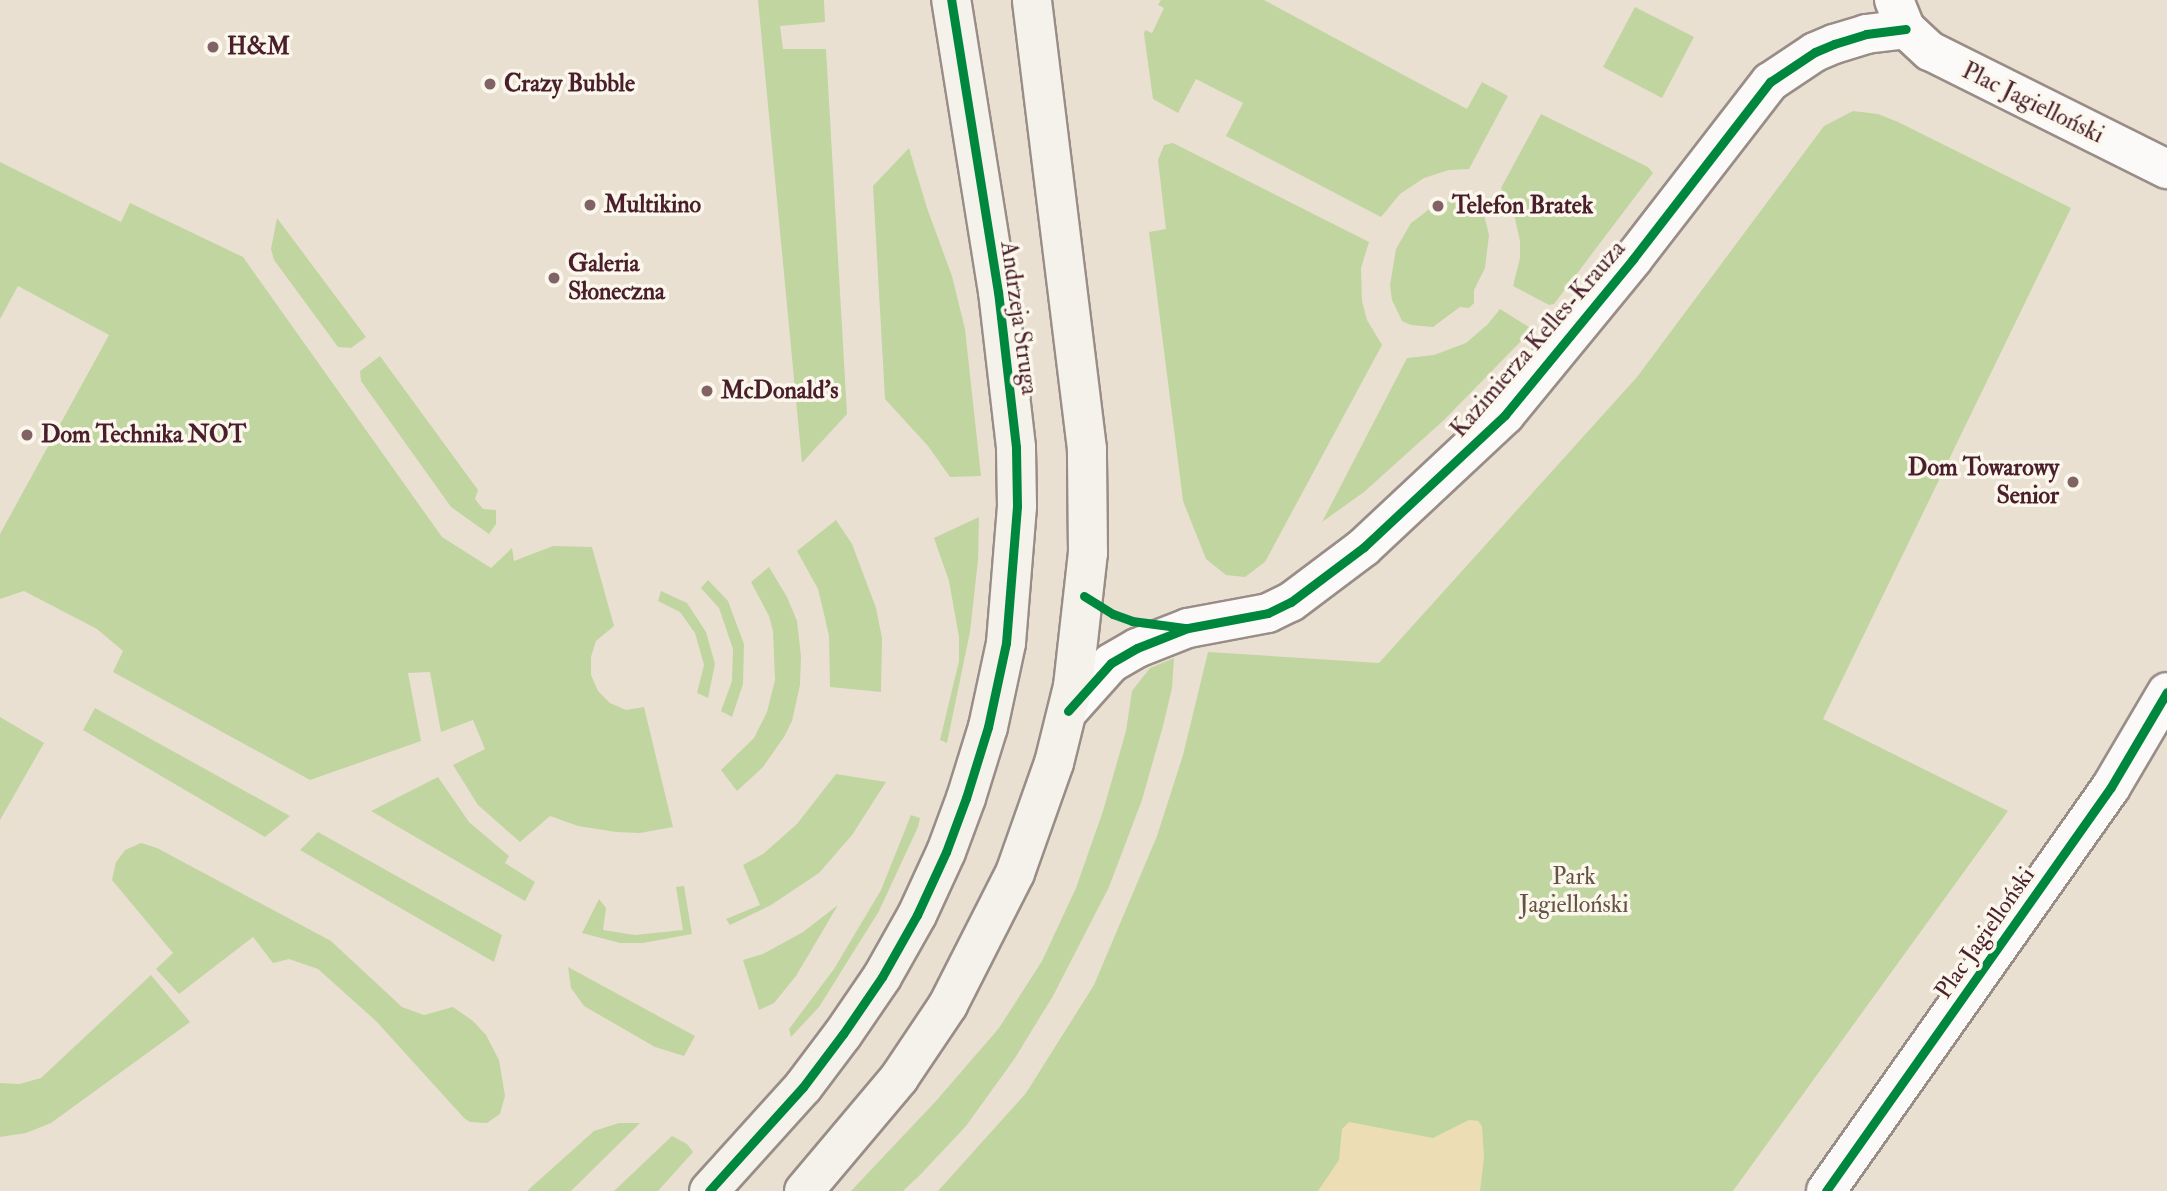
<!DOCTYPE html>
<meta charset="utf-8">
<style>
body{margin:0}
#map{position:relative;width:2167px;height:1191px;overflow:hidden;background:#eae0d2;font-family:"IM FELL Double Pica",serif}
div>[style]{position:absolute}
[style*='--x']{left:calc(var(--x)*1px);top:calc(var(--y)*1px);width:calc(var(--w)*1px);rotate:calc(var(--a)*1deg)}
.green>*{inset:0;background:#c1d5a1}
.sand>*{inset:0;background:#ecddb5}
.roads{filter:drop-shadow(2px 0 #998d88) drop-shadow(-2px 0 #998d88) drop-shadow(0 2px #998d88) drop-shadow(0 -2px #998d88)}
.street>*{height:38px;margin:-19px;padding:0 19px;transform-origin:19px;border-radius:19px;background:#fcfaf8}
.secondary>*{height:38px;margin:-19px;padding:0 19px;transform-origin:19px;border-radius:19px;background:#f5f1eb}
.cycleway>*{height:9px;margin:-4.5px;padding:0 4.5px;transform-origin:4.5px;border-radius:4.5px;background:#00873e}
.dots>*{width:19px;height:19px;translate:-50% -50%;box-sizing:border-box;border:4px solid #fbf7ec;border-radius:50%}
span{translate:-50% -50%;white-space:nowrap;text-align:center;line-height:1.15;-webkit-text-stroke:7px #fbf7ec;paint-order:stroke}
.poi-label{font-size:24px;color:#4a1f2b;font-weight:700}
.left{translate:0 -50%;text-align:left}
.right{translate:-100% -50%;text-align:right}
.street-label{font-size:24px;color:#4a1f2b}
.park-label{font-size:24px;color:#645342}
</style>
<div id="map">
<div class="green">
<i style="clip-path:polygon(758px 0,824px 0,825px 22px,780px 26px,783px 49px,826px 49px,847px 414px,802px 463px)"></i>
<i style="clip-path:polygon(1161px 0,1264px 0,1467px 109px,1482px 82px,1508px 96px,1469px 169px,1449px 170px,1424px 178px,1400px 194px,1381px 217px,1226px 136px,1243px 103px,1196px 79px,1178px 113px,1153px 99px,1144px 34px,1145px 30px,1152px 33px,1164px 8px,1158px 5px)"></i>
<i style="clip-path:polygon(1635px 7px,1694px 37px,1662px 98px,1603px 67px)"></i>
<i style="clip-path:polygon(1853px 111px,1878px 114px,1898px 122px,2071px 208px,1823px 719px,2008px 811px,1733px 1191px,938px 1191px,1026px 1093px,1094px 985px,1157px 836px,1183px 755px,1208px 652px,1379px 663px,1637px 377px,1824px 126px)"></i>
<i style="clip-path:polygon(1541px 114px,1648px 167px,1653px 173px,1554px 304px,1549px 305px,1513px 286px,1520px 258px,1520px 241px,1513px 210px,1501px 188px)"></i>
<i style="clip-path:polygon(1173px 143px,1369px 242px,1361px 268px,1362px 301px,1367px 320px,1382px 345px,1265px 562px,1245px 577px,1226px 575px,1206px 559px,1183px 501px,1149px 232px,1166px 229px,1158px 160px,1164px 145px)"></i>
<i style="clip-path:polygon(909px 148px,927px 208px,952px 276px,965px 329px,981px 476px,950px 477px,928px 446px,885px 399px,873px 186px)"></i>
<i style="clip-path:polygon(0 162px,121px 222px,130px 203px,243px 257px,442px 537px,491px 568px,512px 548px,514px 561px,553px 546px,592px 547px,614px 626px,596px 641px,591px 657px,591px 675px,598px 691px,610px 703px,626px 710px,644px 707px,673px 827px,640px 833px,616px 832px,578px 826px,550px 816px,520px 842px,478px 805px,453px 765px,485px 749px,473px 720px,441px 732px,430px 672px,408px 673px,421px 741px,310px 780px,113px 672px,123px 651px,97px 629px,24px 591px,0 599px,0 534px,109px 335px,18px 286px,0 319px)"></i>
<i style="clip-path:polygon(1460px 199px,1470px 200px,1483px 211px,1489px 235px,1485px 268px,1474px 290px,1474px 303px,1469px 308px,1460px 307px,1433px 327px,1411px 325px,1402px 321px,1392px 300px,1390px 285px,1396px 249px,1411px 223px,1423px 214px,1434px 205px)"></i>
<i style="clip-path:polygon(277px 218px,366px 337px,351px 348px,338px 347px,274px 260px,271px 249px)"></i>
<i style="clip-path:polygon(1500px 309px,1529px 327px,1529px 333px,1444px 420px,1364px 492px,1322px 522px,1407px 358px,1434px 355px,1466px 343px,1488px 324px)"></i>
<i style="clip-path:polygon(380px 356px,478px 490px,475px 499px,483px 509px,496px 510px,496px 524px,489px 534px,451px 507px,361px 381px,360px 371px)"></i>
<i style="clip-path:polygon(979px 517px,978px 560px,970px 632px,947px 743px,940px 740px,959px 661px,959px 637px,949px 581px,934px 538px)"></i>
<i style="clip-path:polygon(836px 520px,852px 544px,876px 608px,882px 638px,881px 692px,830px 687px,829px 636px,824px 614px,818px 589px,797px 551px)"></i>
<i style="clip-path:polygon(769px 567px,787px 597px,797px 621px,801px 656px,800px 685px,792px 721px,784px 737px,763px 767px,737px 791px,721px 770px,754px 738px,767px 712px,775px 680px,773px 631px,769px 616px,751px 582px)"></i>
<i style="clip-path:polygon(708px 580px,728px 601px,744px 644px,743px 684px,732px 717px,721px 711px,732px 681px,733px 649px,719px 608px,701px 588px)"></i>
<i style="clip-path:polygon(661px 591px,687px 603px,706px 632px,715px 664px,708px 698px,697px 693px,704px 665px,695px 633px,680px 612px,658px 601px)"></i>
<i style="clip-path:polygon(1174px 658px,1172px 688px,1163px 726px,1142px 800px,1109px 887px,1053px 996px,1015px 1058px,966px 1126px,920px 1175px,903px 1191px,851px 1191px,936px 1101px,999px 1028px,1042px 961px,1076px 888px,1103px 811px,1126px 731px,1132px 691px,1150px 668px)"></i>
<i style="clip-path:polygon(95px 708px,290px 816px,265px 837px,83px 730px)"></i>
<i style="clip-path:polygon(0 717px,44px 743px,0 820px)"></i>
<i style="clip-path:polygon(836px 774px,886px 782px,852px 835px,819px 873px,771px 905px,730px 925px,726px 919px,760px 905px,743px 865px,763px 854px,797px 824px)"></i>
<i style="clip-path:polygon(438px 777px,469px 822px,509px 856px,505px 863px,535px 882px,525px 901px,371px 811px)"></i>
<i style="clip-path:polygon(911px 815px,920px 818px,918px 827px,879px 911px,819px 1007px,791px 1037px,789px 1029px,834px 969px,881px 890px)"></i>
<i style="clip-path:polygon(318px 832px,502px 935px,494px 962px,300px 850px)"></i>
<i style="clip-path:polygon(141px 843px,157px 848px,331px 941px,402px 1007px,424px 1015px,453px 1007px,473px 1021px,486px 1035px,499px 1060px,505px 1096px,500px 1114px,487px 1123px,470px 1122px,464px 1118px,376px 1021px,318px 969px,289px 959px,273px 963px,253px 937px,179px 994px,156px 969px,173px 953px,112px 880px,116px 862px,125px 850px)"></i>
<i style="clip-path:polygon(684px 886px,692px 934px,643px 943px,620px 943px,582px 933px,599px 899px,606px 908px,603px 930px,635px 935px,683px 930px,676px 887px)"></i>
<i style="clip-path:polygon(838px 905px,796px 976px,774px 1003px,759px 1010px,743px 960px,763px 954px,803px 932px)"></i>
<i style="clip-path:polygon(568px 967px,695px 1036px,684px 1056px,655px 1047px,584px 1006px,571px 988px)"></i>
<i style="clip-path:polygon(151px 975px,190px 1022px,51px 1123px,26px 1133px,0 1137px,0 1083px,19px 1084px,41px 1078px)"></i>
<i style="clip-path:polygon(619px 1123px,640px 1123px,571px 1191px,527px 1191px,594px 1131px)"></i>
<i style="clip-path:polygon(672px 1136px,687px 1144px,693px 1152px,658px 1191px,614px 1191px)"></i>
</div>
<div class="sand">
<i style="clip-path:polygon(1469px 1120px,1478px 1121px,1482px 1126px,1484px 1158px,1480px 1191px,1318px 1191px,1339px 1160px,1342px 1129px,1349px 1122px,1433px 1138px)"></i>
</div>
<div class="roads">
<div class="street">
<i style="--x:1894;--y:0;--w:31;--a:68"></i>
<i style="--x:1906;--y:29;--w:33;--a:43"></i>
<i style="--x:1930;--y:51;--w:265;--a:26.5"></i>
<i style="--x:1068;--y:711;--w:64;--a:-48.1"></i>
<i style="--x:1111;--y:663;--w:30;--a:-30"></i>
<i style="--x:1137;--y:648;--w:55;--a:-21.4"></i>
<i style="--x:1188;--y:628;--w:81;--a:-10.6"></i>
<i style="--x:1268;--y:613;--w:25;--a:-26"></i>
<i style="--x:1291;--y:602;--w:91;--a:-37"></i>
<i style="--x:1364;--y:547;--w:193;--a:-43.1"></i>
<i style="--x:1505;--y:415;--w:202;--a:-50.6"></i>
<i style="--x:1633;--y:259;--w:224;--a:-52.3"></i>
<i style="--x:1770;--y:82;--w:54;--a:-33.7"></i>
<i style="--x:1815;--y:52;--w:21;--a:-23"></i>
<i style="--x:1834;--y:44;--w:34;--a:-17"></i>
<i style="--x:1866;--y:34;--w:40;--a:-7.1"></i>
<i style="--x:1826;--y:1191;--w:494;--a:-54.8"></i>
<i style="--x:2111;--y:787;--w:110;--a:-59.5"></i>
</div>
<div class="secondary">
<i style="--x:709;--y:1191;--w:140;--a:-47.9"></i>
<i style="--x:803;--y:1087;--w:66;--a:-53"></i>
<i style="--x:843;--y:1034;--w:69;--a:-55.6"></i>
<i style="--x:882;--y:977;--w:71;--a:-60.6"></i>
<i style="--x:917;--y:915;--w:69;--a:-65.3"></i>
<i style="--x:946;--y:852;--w:58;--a:-69.7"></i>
<i style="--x:966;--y:798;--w:74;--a:-72.8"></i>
<i style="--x:988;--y:727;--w:86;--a:-77.9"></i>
<i style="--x:1006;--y:643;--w:137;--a:-85.4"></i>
<i style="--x:1017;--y:506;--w:59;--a:-91"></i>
<i style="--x:1016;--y:447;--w:156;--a:-96.6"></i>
<i style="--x:998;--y:292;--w:296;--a:-99.1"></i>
<i style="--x:804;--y:1191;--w:148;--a:-49.9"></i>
<i style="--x:899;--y:1078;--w:88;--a:-56.1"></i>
<i style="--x:948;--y:1005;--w:148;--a:-63.1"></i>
<i style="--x:1015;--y:873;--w:117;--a:-70.5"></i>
<i style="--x:1054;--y:763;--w:79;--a:-76.1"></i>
<i style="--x:1073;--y:686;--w:134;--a:-83.6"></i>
<i style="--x:1088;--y:553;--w:104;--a:-90.6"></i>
<i style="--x:1087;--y:449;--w:452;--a:-97"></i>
</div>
</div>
<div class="cycleway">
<i style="--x:1084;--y:596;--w:34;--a:32"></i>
<i style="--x:1113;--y:614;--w:20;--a:20"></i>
<i style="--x:1132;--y:621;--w:53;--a:7.5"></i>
<i style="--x:1068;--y:711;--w:64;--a:-48.1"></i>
<i style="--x:1111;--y:663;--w:30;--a:-30"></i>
<i style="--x:1137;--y:648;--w:55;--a:-21.4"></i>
<i style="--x:1188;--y:628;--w:81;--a:-10.6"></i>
<i style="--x:1268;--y:613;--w:25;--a:-26"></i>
<i style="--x:1291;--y:602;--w:91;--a:-37"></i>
<i style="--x:1364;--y:547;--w:193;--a:-43.1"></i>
<i style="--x:1505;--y:415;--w:202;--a:-50.6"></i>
<i style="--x:1633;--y:259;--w:224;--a:-52.3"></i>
<i style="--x:1770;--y:82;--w:54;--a:-33.7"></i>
<i style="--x:1815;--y:52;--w:21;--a:-23"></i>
<i style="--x:1834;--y:44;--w:34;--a:-17"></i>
<i style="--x:1866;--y:34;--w:40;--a:-7.1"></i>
<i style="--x:709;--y:1191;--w:140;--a:-47.9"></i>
<i style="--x:803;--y:1087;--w:66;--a:-53"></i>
<i style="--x:843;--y:1034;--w:69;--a:-55.6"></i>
<i style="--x:882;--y:977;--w:71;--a:-60.6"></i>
<i style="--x:917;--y:915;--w:69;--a:-65.3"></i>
<i style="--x:946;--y:852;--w:58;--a:-69.7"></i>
<i style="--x:966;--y:798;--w:74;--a:-72.8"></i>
<i style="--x:988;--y:727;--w:86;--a:-77.9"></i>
<i style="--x:1006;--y:643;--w:137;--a:-85.4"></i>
<i style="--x:1017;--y:506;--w:59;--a:-91"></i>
<i style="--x:1016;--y:447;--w:156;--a:-96.6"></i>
<i style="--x:998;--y:292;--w:296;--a:-99.1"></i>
<i style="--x:1826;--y:1191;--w:494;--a:-54.8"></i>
<i style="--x:2111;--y:787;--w:110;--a:-59.5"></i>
</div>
<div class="dots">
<i style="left:213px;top:47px;background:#826365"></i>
<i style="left:490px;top:84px;background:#826365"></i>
<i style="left:590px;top:205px;background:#826365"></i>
<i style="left:1438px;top:206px;background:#826365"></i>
<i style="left:554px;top:278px;background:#826365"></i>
<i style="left:707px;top:391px;background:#826365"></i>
<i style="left:27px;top:435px;background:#826365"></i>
<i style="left:2073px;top:482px;background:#826365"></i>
</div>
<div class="poi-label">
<span class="left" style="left:227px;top:47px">H&amp;M</span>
<span class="left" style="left:504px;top:84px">Crazy Bubble</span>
<span class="left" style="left:604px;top:205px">Multikino</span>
<span class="left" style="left:1452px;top:206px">Telefon Bratek</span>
<span class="left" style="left:568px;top:278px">Galeria<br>Słoneczna</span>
<span class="left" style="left:721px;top:391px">McDonald's</span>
<span class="left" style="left:41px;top:435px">Dom Technika NOT</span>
<span class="right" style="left:2059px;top:482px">Dom Towarowy<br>Senior</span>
</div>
<div class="street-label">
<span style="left:2033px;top:103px;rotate:26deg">Plac Jagielloński</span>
<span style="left:1019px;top:318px;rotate:82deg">Andrzeja Struga</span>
<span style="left:1538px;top:339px;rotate:-49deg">Kazimierza Kelles-Krauza</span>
<span style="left:1985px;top:933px;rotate:-55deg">Plac Jagielloński</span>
</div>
<div class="park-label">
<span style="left:1574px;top:891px">Park<br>Jagielloński</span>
</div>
</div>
